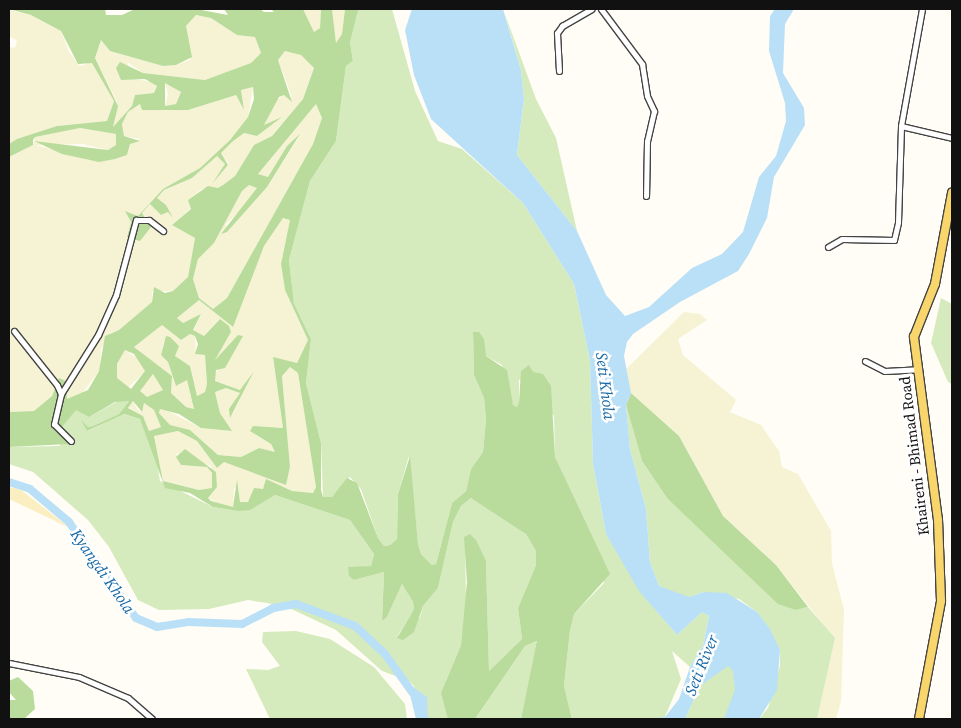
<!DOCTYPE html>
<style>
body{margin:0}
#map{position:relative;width:961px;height:728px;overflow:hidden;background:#fffdf5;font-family:"Source Serif 4",serif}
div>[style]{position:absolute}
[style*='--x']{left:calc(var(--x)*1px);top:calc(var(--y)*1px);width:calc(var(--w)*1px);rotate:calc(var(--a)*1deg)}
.farmland>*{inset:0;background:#f6f3d4}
.green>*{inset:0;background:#d5ebbd}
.forest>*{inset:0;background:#b9dc9c}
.sand>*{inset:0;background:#fbeec1}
.water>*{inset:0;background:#b9e0f7}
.river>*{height:8px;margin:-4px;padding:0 4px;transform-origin:4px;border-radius:4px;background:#b9e0f7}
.roads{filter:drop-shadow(1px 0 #444) drop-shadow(-1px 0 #444) drop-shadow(0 1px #444) drop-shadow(0 -1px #444)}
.minor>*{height:5px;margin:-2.5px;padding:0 2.5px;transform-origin:2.5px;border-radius:2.5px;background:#fff}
.primary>*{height:8px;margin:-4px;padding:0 4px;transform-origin:4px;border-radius:4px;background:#f9d66b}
span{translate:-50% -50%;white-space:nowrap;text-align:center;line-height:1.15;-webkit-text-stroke:5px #fff;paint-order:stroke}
.street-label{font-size:15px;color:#111}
.water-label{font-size:16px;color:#1768a6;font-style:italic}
.frame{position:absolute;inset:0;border:10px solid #111;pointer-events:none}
</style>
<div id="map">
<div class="farmland">
<i style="clip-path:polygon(303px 9px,321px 9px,320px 28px,314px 32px)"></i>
<i style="clip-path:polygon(332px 9px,345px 9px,342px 34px,336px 43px)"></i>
<i style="clip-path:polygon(9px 10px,31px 15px,61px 31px,69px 52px,80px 66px,92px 62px,114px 100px,107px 121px,57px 126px,9px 144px,9px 47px,15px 48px,17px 41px,9px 36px)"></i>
<i style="clip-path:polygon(196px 15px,211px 18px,237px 35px,255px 37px,261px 53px,252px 63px,205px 80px,143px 73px,127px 62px,134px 79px,153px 82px,157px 86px,154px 93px,135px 95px,132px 106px,113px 127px,117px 102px,95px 58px,101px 40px,110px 51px,163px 66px,176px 65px,190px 60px,186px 26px)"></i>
<i style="clip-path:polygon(286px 50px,301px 55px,314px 68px,303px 99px,267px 141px,254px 145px,235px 176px,219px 188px,202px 189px,188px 200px,191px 208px,172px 225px,195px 238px,188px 277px,173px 291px,152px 291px,152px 302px,119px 330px,110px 333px,101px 349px,100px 366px,117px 378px,117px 364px,125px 350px,137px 358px,146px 370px,143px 374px,126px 389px,99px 371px,81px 395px,67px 399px,65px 389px,56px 384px,52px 396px,34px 411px,9px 412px,9px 157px,33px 145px,35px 137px,80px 128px,116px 134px,116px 145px,108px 150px,82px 144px,37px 145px,90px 160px,115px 159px,127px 155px,130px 144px,140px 139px,124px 136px,122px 124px,128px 112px,141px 104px,157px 109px,188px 110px,236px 95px,244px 110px,241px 90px,253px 87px,248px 117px,230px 140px,200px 168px,163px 189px,138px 216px,128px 212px,131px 222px,127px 235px,142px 237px,149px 222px,142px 213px,150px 204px,161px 215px,167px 211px,157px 198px,164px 190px,192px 178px,217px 155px,226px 163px,212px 184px,229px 164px,221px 153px,232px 142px,244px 133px,257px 136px,282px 117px,264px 126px,272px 103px,284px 95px,292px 97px,278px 60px)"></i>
<i style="clip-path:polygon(165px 82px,181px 92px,176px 104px,165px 106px,168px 94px)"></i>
<i style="clip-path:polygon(316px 104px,322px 118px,313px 144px,227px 298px,213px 309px,199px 298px,193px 279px,198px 259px,214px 243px,242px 191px,249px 185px,257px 188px,252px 200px,226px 224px,227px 232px,267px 187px,299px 137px,287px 146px,268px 177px,258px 174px)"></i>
<i style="clip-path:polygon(283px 218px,290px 220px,281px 264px,285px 290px,308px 340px,297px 363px,273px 359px,283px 428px,254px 426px,256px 435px,271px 444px,275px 452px,259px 448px,241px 457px,218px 455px,190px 430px,170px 425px,159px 413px,160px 409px,166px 410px,201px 428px,231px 431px,220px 413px,215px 392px,226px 388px,240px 393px,232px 416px,253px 371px,241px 390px,215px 381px,213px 376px,243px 336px,214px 360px,231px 332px,229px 326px,219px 319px,204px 336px,193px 331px,201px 315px,183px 323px,177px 318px,199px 300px,232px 326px,264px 246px)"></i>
<i style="clip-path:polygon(684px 312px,700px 314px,707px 320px,678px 339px,683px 355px,736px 400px,730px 412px,761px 425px,779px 451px,782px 467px,798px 474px,831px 531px,832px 563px,844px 610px,841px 701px,836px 719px,817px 719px,834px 638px,776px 565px,723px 516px,679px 436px,631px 393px,624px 371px)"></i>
<i style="clip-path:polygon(162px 325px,181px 340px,190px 334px,195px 336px,196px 354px,205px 355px,207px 384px,205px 392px,196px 396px,190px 366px,175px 356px,164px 341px,161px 355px,168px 362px,176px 386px,187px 380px,194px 409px,186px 407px,171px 393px,172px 376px,134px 347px)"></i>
<i style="clip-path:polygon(290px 367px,298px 373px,316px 487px,313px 493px,292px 491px,266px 480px,267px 484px,248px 502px,240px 502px,238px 488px,234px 488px,233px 507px,219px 504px,208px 498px,217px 487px,211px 466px,176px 453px,181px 465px,207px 467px,212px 473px,212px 488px,199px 490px,163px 481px,154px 436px,178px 431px,197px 441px,217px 468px,224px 462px,286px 484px,290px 467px,282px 376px)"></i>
<i style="clip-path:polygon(153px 374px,163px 390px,147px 397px,139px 391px)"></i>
<i style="clip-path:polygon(133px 401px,138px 410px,141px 412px,144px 403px,154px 410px,161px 427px,149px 431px,143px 416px,128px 407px)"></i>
</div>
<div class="green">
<i style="clip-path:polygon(356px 9px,392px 9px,415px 91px,438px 141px,462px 149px,523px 203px,574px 284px,590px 361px,593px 464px,606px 534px,653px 607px,677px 635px,702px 612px,709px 616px,703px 646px,690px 667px,672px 651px,681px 679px,664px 719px,572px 719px,564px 686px,570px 631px,574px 614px,604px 583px,591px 540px,555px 457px,554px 416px,519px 379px,519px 402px,517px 407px,513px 405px,502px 365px,486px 356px,473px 332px,474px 375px,484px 398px,486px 419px,483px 452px,471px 469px,466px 491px,452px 503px,436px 564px,432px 565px,421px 554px,418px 544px,409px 456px,398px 494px,397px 539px,390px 545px,384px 546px,378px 538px,361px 489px,350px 477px,332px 497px,323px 497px,321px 443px,306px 383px,311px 339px,294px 305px,289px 260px,310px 181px,336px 141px,346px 66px,353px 61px,350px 42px)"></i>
<i style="clip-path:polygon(505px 14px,536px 99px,556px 138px,577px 231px,517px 155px,524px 99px,521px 70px)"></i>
<i style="clip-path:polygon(941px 298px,952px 304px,952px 384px,948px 382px,931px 343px)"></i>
<i style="clip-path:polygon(120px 400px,129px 401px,119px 414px,93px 426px,88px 427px,80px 418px,88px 431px,123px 414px,140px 419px,155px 451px,160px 481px,213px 507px,238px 511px,275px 495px,350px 520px,374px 554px,371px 566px,348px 568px,354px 580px,384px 572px,382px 620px,387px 617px,402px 584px,413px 602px,414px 609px,397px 637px,420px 617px,423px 606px,438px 588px,453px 522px,461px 506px,471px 498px,501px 514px,526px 534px,536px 551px,536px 565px,518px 608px,522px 639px,489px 671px,486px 561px,465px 537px,466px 602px,461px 645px,446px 681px,448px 719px,421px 719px,414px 686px,409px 681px,382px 671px,336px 630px,285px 606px,248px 600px,209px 609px,159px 610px,138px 600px,109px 547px,88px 520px,33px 472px,9px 464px,9px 447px,59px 446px,68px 436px,62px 427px,76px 409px,89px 417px)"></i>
<i style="clip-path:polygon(626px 405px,642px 461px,667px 498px,796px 610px,808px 607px,835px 638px,817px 719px,759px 719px,768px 708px,780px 666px,780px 650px,757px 612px,739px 599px,704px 592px,689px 597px,677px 596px,659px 586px,650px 562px,646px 509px,630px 449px)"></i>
<i style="clip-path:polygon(743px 623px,734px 719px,685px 719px,700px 686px)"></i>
<i style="clip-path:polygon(296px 631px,330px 639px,374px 667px,405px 704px,407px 719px,270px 719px,246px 669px,268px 670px,280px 666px,262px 642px,263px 632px)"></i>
<i style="clip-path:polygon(538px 641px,521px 719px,475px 719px,525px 646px)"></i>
</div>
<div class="forest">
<i style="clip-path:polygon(evenodd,9px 9px,105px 9px,106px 15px,122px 15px,135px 9px,196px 9px,228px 15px,224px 9px,260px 9px,264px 12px,274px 12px,271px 9px,303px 9px,314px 32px,320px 28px,321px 9px,332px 9px,336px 43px,342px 34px,345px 9px,358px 10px,350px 42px,353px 61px,346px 66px,336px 141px,310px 181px,289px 260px,294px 304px,311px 339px,306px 383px,321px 443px,321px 490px,323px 497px,332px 497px,347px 478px,357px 483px,378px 538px,384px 546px,390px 545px,397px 539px,398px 494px,410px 456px,418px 544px,421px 554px,432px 565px,436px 564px,452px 503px,466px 491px,471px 469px,483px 452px,486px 419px,484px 398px,474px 375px,473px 332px,479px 332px,484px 339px,486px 356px,507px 370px,513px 405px,517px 407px,519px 402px,521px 371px,529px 365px,533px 372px,543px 374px,551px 386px,555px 457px,610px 574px,574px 614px,570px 631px,564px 686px,572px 719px,521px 719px,537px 641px,525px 646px,475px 719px,448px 719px,441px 693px,461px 645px,467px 582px,464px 537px,470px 534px,476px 540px,486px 561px,489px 671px,522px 639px,518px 608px,536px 565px,536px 551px,526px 534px,471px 498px,461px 506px,453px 522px,438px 588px,423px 606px,414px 632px,403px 640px,397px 638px,414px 609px,413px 602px,402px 584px,387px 617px,382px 621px,384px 572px,354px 580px,349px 576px,348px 567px,371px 566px,374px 554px,350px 520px,275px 495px,250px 510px,238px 511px,213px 507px,190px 493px,165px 488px,140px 419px,124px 414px,87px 431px,80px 418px,88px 427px,93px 426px,119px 414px,129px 401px,115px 402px,89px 417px,76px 410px,62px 427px,69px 444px,9px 447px,9px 412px,34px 411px,52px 396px,59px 378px,66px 381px,67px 399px,88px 390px,99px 371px,105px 336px,119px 330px,152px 302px,154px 287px,165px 293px,173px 291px,188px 277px,195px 238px,172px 225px,191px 209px,188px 200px,208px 186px,218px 188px,223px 185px,235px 176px,254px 145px,272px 136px,303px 99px,314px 68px,301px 55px,285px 51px,278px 60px,292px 102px,284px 95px,279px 97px,264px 125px,282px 117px,257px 136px,244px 133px,232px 142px,221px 153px,228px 165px,212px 184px,225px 164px,217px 156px,192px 178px,164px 190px,157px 198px,166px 205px,173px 218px,168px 212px,161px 215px,150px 204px,142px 213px,151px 227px,140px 241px,132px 239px,127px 237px,131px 222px,125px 211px,138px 216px,163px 189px,200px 168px,230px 140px,248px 117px,254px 99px,253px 87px,241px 90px,244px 110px,236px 95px,188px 110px,142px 110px,140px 104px,128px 112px,122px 124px,124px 136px,140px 141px,130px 144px,127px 155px,115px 159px,99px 162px,62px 154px,34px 141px,108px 150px,116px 145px,116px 134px,80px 128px,35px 137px,33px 140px,33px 145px,9px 157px,9px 144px,17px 139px,57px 126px,107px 121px,114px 101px,92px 63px,78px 64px,61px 31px,31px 15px,9px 9px,196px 15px,211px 18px,237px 35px,255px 37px,261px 53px,251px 63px,205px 80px,143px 73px,120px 62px,116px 68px,121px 80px,145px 79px,157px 86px,154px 93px,135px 95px,132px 106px,113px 127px,118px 106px,95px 58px,101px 40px,110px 51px,163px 66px,176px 65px,192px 57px,186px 26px,196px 15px,9px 9px,165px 83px,181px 92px,176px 104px,165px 106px,165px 83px,9px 9px,316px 104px,322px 118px,313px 144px,227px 298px,213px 309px,199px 298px,193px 279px,198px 259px,214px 243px,242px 191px,249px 185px,257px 188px,221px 234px,227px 232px,267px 187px,300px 134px,287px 146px,268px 177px,258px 174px,316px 104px,9px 9px,283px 218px,290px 220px,281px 264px,285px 290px,308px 340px,297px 363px,273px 357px,283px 428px,253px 426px,250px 431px,271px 444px,275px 452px,259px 448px,241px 457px,218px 455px,190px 430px,170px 425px,159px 413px,160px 409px,179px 414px,201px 428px,232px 431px,220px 413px,215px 392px,226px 388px,240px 393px,229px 409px,230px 418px,254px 371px,240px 390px,215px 381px,216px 370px,225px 368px,243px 336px,238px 335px,215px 360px,231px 332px,229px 326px,220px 319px,204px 336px,193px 330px,201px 314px,183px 323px,177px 318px,199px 300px,233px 327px,264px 246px,283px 218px,9px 9px,162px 325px,181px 340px,190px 334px,195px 336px,198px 344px,195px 354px,205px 355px,207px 384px,205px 392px,197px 396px,190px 366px,175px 356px,179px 346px,170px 337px,166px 336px,161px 355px,168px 362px,176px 386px,187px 380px,194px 409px,186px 407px,171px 393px,172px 376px,134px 347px,162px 325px,9px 9px,125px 350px,134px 354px,145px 371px,131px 389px,117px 378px,117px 364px,125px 350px,9px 9px,290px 367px,298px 373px,316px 487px,313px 493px,292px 491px,266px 479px,263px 489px,254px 488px,248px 502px,240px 502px,237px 480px,233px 507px,211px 501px,208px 498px,217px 487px,216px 472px,185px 449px,176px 457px,181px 465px,207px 467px,212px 473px,212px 488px,199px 490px,163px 481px,154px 436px,178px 431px,197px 441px,217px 468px,224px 462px,286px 485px,290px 467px,282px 376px,290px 367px,9px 9px,153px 374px,163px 390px,147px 397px,140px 391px,153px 374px,9px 9px,133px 401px,142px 412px,144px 403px,154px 410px,161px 427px,149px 431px,143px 416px,128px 408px,133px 401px)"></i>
<i style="clip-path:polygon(631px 393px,679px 436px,723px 516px,776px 565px,808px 607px,796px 610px,778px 604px,667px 498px,642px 461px,626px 405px)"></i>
<i style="clip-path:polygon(18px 677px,33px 691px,35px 709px,24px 719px,9px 719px,9px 700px,16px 700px,9px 692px,9px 681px)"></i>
</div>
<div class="sand">
<i style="clip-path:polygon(9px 487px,21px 490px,70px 528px,9px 499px)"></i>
</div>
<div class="water">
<i style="clip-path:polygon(412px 9px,503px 9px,521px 70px,524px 99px,517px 155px,577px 231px,606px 295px,625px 316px,649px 307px,692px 268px,722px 254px,743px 232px,759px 177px,776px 156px,786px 121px,785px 103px,769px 51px,770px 16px,775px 9px,794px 9px,785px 24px,783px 73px,804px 108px,805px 125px,774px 177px,767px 218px,749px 254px,738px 271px,680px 302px,633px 334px,627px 342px,624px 356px,631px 393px,626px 405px,630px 449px,646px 509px,650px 562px,659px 586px,689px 597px,704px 592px,727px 593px,757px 612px,770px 629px,780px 650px,777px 690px,759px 719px,724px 719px,735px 690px,733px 671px,728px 666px,700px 686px,685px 719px,649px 719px,665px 717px,679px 699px,690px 667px,703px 646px,709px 616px,702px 612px,677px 635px,639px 591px,606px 534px,593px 464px,590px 361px,574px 284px,523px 203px,431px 119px,414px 75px,405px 30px)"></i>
<i style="clip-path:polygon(407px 683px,427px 697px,428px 719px,416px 719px)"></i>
</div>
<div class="river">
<i style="--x:9;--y:482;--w:22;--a:18"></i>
<i style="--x:30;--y:489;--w:51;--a:40.2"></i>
<i style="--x:69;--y:522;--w:117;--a:55.1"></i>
<i style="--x:136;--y:618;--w:23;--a:23"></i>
<i style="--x:157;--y:627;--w:31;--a:-9"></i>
<i style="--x:188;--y:622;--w:54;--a:2.1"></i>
<i style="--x:242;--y:624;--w:35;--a:-27"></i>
<i style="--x:273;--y:608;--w:23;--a:-10"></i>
<i style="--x:296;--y:604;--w:63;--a:20.4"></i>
<i style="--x:355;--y:626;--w:41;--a:43"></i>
<i style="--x:385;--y:654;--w:47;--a:54.6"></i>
</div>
<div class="roads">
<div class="minor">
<i style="--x:601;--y:9;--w:69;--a:53.3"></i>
<i style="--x:642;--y:64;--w:32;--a:81"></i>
<i style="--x:647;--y:96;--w:17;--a:65"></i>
<i style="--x:654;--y:111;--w:31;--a:103"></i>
<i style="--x:647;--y:141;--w:55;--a:91"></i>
<i style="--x:922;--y:9;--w:119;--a:100.2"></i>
<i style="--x:901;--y:126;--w:52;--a:13.2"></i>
<i style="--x:559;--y:71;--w:38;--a:-93"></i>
<i style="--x:557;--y:33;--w:9;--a:-54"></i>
<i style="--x:562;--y:26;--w:34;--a:-30"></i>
<i style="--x:828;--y:247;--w:16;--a:-30"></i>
<i style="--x:842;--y:239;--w:52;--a:1.1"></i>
<i style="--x:894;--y:240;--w:18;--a:-77"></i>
<i style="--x:898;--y:222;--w:96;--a:-88.2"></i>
<i style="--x:14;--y:331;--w:69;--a:51.5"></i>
<i style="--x:57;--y:385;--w:10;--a:66"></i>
<i style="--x:61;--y:394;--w:31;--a:103"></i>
<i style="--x:54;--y:424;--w:24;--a:45"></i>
<i style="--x:865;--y:361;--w:22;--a:27"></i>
<i style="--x:885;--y:371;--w:33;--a:-3"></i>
<i style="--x:61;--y:394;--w:70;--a:-57.9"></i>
<i style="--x:98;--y:335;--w:44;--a:-65.8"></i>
<i style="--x:116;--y:295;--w:78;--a:-75.1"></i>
<i style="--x:136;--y:220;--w:13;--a:0"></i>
<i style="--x:149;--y:220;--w:18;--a:38"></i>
<i style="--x:9;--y:663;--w:71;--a:11.3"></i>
<i style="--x:79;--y:677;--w:53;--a:23.2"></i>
<i style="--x:128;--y:698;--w:32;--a:41"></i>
</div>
<div class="primary">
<i style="--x:919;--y:719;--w:120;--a:-79.4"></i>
<i style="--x:941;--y:601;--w:81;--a:-92.1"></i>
<i style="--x:938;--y:520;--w:185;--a:-97.5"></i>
<i style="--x:914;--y:337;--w:57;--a:-68.4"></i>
<i style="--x:935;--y:284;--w:93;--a:-79.4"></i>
</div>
</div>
<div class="street-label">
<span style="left:914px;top:456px;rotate:-97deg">Khaireni - Bhimad Road</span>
</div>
<div class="water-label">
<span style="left:606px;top:386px;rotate:83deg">Seti Khola</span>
<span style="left:103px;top:571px;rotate:55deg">Kyangdi Khola</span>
<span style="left:701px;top:665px;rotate:-68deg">Seti River</span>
</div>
<div class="frame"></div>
</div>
